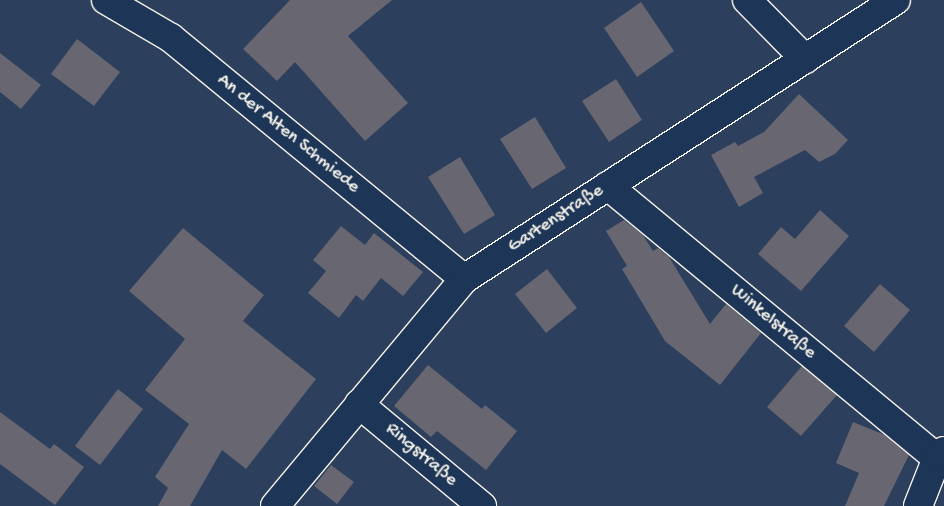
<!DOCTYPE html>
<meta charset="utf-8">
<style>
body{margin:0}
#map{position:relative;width:944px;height:506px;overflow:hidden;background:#2c3f5c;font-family:"Gochi Hand",sans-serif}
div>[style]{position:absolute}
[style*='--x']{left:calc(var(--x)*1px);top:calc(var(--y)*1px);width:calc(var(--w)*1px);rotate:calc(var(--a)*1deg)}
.building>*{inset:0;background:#676671}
.roads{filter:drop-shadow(1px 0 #f4f1e8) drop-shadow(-1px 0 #f4f1e8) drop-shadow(0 1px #f4f1e8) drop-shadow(0 -1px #f4f1e8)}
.minor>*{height:28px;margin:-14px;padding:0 14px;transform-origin:14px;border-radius:14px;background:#1d3557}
span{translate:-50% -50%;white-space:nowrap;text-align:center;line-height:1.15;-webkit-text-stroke:4px #1d3557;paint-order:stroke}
.street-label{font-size:19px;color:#f4f1e8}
</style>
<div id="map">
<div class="building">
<i style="clip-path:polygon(290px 0,392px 0,348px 36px,408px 103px,365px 141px,295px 62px,277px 81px,243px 49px)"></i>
<i style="clip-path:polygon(641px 2px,674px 51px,637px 77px,604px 28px)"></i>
<i style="clip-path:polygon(77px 39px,120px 72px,94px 106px,51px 74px)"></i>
<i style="clip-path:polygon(0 53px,41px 85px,21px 109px,0 92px)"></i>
<i style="clip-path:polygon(616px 79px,642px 120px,609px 142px,582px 101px)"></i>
<i style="clip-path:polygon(799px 94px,848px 140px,835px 154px,819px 162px,805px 150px,754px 177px,763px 193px,739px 207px,711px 155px,735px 142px,738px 146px,764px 132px)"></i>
<i style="clip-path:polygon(535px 117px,566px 168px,532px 189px,500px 139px)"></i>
<i style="clip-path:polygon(460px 157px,495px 215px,464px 234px,428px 177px)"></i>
<i style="clip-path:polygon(820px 210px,849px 236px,801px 291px,758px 254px,781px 227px,795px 239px)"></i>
<i style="clip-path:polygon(624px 220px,643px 235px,653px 251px,658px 248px,669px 257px,710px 324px,726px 304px,761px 333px,720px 385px,665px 341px,622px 269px,627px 266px,606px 231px)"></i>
<i style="clip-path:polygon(341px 226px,365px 245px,374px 233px,423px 272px,403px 296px,381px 278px,363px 301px,356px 295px,339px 318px,308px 293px,326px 271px,313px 260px)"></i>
<i style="clip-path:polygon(183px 228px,264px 295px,243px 321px,316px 379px,246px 469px,222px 450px,190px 506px,158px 506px,168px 488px,155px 477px,189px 424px,145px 390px,185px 339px,129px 291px)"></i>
<i style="clip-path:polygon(547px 269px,577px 308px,546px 333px,515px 294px)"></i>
<i style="clip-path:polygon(880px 284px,910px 310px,874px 352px,844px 326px)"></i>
<i style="clip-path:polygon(428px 365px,482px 409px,485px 405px,517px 431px,486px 470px,437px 431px,431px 437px,394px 406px)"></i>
<i style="clip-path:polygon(802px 366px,837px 395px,801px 436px,767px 407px)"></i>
<i style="clip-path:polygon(118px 389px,143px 409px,100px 465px,75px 446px)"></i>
<i style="clip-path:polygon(0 412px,50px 449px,54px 444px,84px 467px,55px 505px,0 464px)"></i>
<i style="clip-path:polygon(853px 422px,885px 435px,909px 455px,884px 506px,845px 506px,859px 473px,836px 463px)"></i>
<i style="clip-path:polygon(331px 465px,354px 482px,337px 504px,314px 486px)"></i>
</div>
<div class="roads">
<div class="minor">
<i style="--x:106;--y:0;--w:75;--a:30.3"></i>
<i style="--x:171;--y:38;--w:379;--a:39.4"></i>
<i style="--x:747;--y:0;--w:83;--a:45.5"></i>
<i style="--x:608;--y:186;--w:427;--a:39.6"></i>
<i style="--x:359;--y:404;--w:160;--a:39.7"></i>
<i style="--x:275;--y:506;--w:295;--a:-50.2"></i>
<i style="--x:464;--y:279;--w:514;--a:-32.86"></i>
<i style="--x:918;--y:506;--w:52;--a:-68.4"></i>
<i style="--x:937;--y:458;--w:10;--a:-45"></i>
</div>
</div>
<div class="street-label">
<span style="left:288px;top:134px;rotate:39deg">An der Alten Schmiede</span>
<span style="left:556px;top:219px;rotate:-33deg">Gartenstraße</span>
<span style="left:773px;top:322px;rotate:40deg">Winkelstraße</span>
<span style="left:421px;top:455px;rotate:40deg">Ringstraße</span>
</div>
</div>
